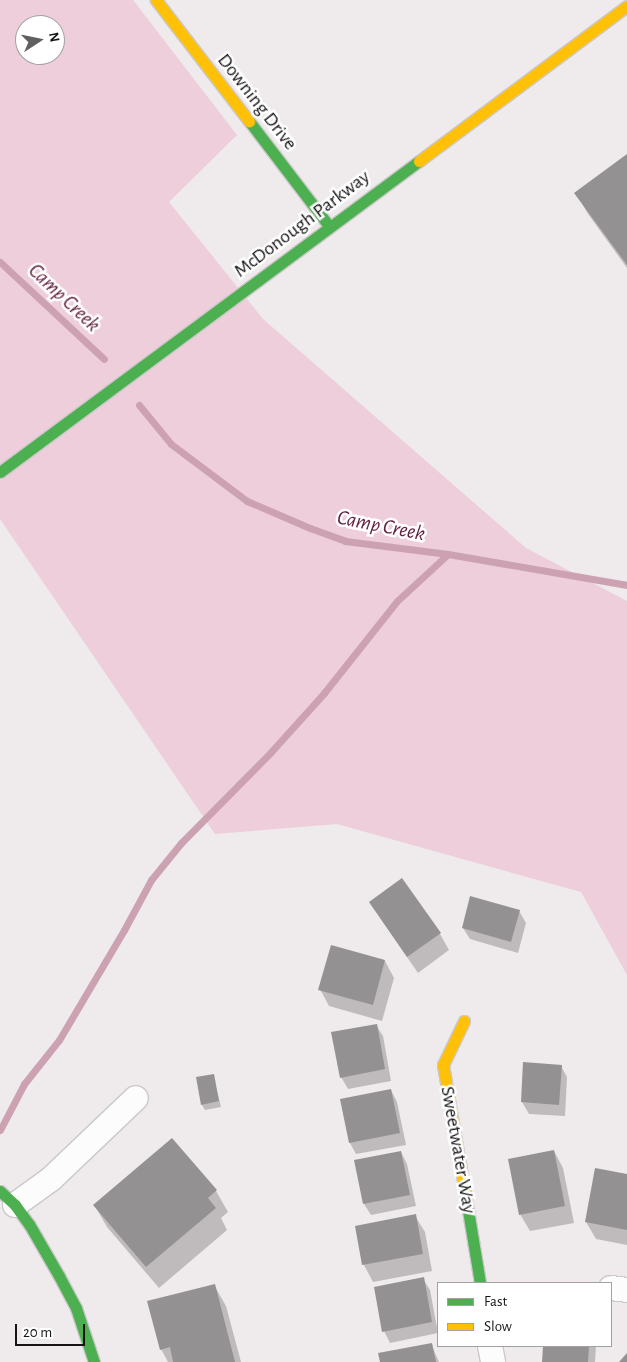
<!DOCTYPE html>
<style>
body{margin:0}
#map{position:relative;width:627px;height:1362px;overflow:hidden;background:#efeaec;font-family:"Alegreya Sans",sans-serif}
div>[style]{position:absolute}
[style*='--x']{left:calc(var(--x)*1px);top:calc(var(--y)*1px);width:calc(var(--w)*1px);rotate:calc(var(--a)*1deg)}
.green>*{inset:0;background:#edceda}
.shadow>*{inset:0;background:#0003}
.stream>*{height:7px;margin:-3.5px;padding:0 3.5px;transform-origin:3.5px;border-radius:3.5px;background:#cca2b3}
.building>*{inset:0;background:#949192}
.roads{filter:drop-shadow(1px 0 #cac8c9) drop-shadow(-1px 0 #cac8c9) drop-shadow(0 1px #cac8c9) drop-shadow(0 -1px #cac8c9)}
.street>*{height:24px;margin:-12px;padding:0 12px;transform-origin:12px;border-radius:12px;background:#fdfcfc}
.fast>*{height:11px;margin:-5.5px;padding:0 5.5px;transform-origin:5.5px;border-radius:5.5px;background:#4caf50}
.slow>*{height:11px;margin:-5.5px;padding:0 5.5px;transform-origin:5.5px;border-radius:5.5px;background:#ffc107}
span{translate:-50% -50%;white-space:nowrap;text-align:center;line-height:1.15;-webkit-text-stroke:5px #fff;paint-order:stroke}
.street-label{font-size:20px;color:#161415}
.water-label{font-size:21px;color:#662142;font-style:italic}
.legend{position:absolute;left:437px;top:1282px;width:175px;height:65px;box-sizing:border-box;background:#fff;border:1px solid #a2a1a1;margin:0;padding:6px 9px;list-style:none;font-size:15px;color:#161415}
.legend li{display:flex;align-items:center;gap:10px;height:25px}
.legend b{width:25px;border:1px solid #a2a1a1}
.north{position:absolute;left:15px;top:15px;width:50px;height:50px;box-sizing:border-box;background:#fff;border:1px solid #a2a1a1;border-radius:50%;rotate:79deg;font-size:14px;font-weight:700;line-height:20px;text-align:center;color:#161415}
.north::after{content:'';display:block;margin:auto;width:18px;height:22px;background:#625f60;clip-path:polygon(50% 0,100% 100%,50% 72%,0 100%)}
.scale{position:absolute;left:15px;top:1324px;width:70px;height:22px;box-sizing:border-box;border:2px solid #161415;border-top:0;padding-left:6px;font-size:15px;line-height:18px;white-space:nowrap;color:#161415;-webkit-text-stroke:4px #fff;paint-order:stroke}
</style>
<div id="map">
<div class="green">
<i style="clip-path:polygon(evenodd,0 0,133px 0,237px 135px,169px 202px,263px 319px,526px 548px,627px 601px,627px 975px,581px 892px,337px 824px,215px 834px,0 519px,0 0,25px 25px,55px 25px,55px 55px,25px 55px,25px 25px)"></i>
</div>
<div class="shadow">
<i style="clip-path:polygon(627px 155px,627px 268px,588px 214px,576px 193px)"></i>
<i style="clip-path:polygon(370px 903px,440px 934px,449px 950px,418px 973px)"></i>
<i style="clip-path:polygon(519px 911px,526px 923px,518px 953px,470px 939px,463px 928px)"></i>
<i style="clip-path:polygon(385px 961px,394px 978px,382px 1021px,329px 1006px,320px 989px)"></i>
<i style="clip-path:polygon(376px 1025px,383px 1036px,391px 1081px,348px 1089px,341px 1077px)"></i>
<i style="clip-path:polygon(524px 1063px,561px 1066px,567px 1077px,565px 1116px,529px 1114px,522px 1102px)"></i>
<i style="clip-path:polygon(213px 1075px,221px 1107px,205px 1110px,202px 1105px)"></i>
<i style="clip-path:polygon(391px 1090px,397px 1102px,406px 1145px,356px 1154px,350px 1143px,341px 1100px)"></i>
<i style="clip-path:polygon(554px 1151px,563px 1168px,574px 1223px,530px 1231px,520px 1214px)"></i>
<i style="clip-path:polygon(401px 1152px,407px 1164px,416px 1206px,371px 1215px,364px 1204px)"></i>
<i style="clip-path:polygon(627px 1175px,627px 1245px,596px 1239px,586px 1222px)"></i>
<i style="clip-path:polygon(216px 1191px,228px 1212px,221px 1218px,227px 1230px,159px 1288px,107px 1227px,95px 1206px)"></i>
<i style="clip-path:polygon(415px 1216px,425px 1232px,432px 1271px,373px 1282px,364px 1265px,357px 1227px)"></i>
<i style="clip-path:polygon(423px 1279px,430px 1290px,438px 1333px,390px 1343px,384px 1331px)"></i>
<i style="clip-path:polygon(214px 1285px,226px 1306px,241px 1362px,168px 1362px,161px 1349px)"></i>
<i style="clip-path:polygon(431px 1344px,439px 1362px,381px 1362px)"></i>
<i style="clip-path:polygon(545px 1346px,596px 1346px,595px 1362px,543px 1362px)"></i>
</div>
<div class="stream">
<i style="--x:0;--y:262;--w:142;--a:43"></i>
<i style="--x:139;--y:405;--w:50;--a:50.6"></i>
<i style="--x:171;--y:444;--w:95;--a:36.9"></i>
<i style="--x:247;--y:501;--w:69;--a:23.2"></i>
<i style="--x:310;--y:528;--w:37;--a:20"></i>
<i style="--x:345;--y:541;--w:104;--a:7.2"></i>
<i style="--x:448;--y:554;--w:182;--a:9.8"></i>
<i style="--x:0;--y:1130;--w:52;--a:-62.4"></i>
<i style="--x:24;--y:1084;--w:56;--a:-51.5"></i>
<i style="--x:59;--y:1040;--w:128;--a:-59.4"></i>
<i style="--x:124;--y:930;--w:57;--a:-61.6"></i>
<i style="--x:151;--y:880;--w:48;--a:-51"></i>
<i style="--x:181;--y:843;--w:127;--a:-45.3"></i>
<i style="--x:270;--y:753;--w:81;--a:-48"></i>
<i style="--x:324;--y:693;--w:117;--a:-51.6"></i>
<i style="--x:397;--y:601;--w:69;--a:-42.7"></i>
</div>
<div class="building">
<i style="clip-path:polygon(627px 154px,627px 265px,574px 193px)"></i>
<i style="clip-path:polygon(402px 878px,441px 933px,407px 957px,369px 902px)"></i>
<i style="clip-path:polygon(470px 896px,520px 910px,511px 942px,462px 928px)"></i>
<i style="clip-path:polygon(331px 945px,385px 960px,373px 1005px,318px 990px)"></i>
<i style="clip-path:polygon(377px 1024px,385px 1069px,340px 1078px,331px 1032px)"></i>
<i style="clip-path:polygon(523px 1062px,562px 1065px,559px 1105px,521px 1102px)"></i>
<i style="clip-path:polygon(214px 1074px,219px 1101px,201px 1105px,196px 1077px)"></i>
<i style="clip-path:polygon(391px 1089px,400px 1133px,349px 1143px,340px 1099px)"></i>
<i style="clip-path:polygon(172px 1138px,217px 1190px,208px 1198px,216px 1208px,146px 1267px,93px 1205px)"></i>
<i style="clip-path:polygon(554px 1150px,565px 1206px,519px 1215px,508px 1159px)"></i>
<i style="clip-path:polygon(401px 1151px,410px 1195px,363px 1204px,354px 1160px)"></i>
<i style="clip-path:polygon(595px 1168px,627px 1174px,627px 1230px,585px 1222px)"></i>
<i style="clip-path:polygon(416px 1214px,423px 1254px,362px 1265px,355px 1226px)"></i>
<i style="clip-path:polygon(424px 1277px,432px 1322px,382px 1332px,374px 1287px)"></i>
<i style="clip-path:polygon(215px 1284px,235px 1362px,173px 1362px,170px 1347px,160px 1350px,147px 1301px)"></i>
<i style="clip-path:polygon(432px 1343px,436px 1362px,380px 1362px,378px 1353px)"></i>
<i style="clip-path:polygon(543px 1346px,589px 1346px,588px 1362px,542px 1362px)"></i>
<i style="clip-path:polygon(627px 1353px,627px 1362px,619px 1362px)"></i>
</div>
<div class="roads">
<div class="street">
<i style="--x:15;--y:1205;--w:44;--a:-35.8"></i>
<i style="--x:51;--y:1179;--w:117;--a:-43.6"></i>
<i style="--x:611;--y:1288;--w:16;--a:7"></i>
<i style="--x:490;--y:1346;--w:16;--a:79"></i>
</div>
<div class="fast">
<i style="--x:249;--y:121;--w:132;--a:52.7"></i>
<i style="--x:0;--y:472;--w:522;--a:-36.58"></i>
<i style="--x:0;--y:1191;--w:21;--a:43"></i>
<i style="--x:15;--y:1205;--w:24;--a:54"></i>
<i style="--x:29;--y:1224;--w:60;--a:60"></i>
<i style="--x:59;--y:1276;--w:36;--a:62"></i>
<i style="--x:76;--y:1308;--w:57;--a:71.6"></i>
<i style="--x:465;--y:1192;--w:92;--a:80.6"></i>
</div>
<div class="slow">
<i style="--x:156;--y:0;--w:153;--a:52.5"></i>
<i style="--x:419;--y:161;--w:259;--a:-36.7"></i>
<i style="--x:464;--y:1021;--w:49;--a:115.5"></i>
<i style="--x:443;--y:1065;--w:129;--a:80.2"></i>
</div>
</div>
<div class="street-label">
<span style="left:257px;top:102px;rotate:52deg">Downing Drive</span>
<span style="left:302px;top:224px;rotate:-37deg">McDonough Parkway</span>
<span style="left:458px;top:1150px;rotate:80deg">Sweetwater Way</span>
</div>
<div class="water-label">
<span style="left:64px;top:298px;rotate:43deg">Camp Creek</span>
<span style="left:381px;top:526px;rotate:11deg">Camp Creek</span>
</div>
<ul class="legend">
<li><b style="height:6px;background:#4caf50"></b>Fast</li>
<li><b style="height:6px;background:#ffc107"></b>Slow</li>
</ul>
<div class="north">N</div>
<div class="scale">20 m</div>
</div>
